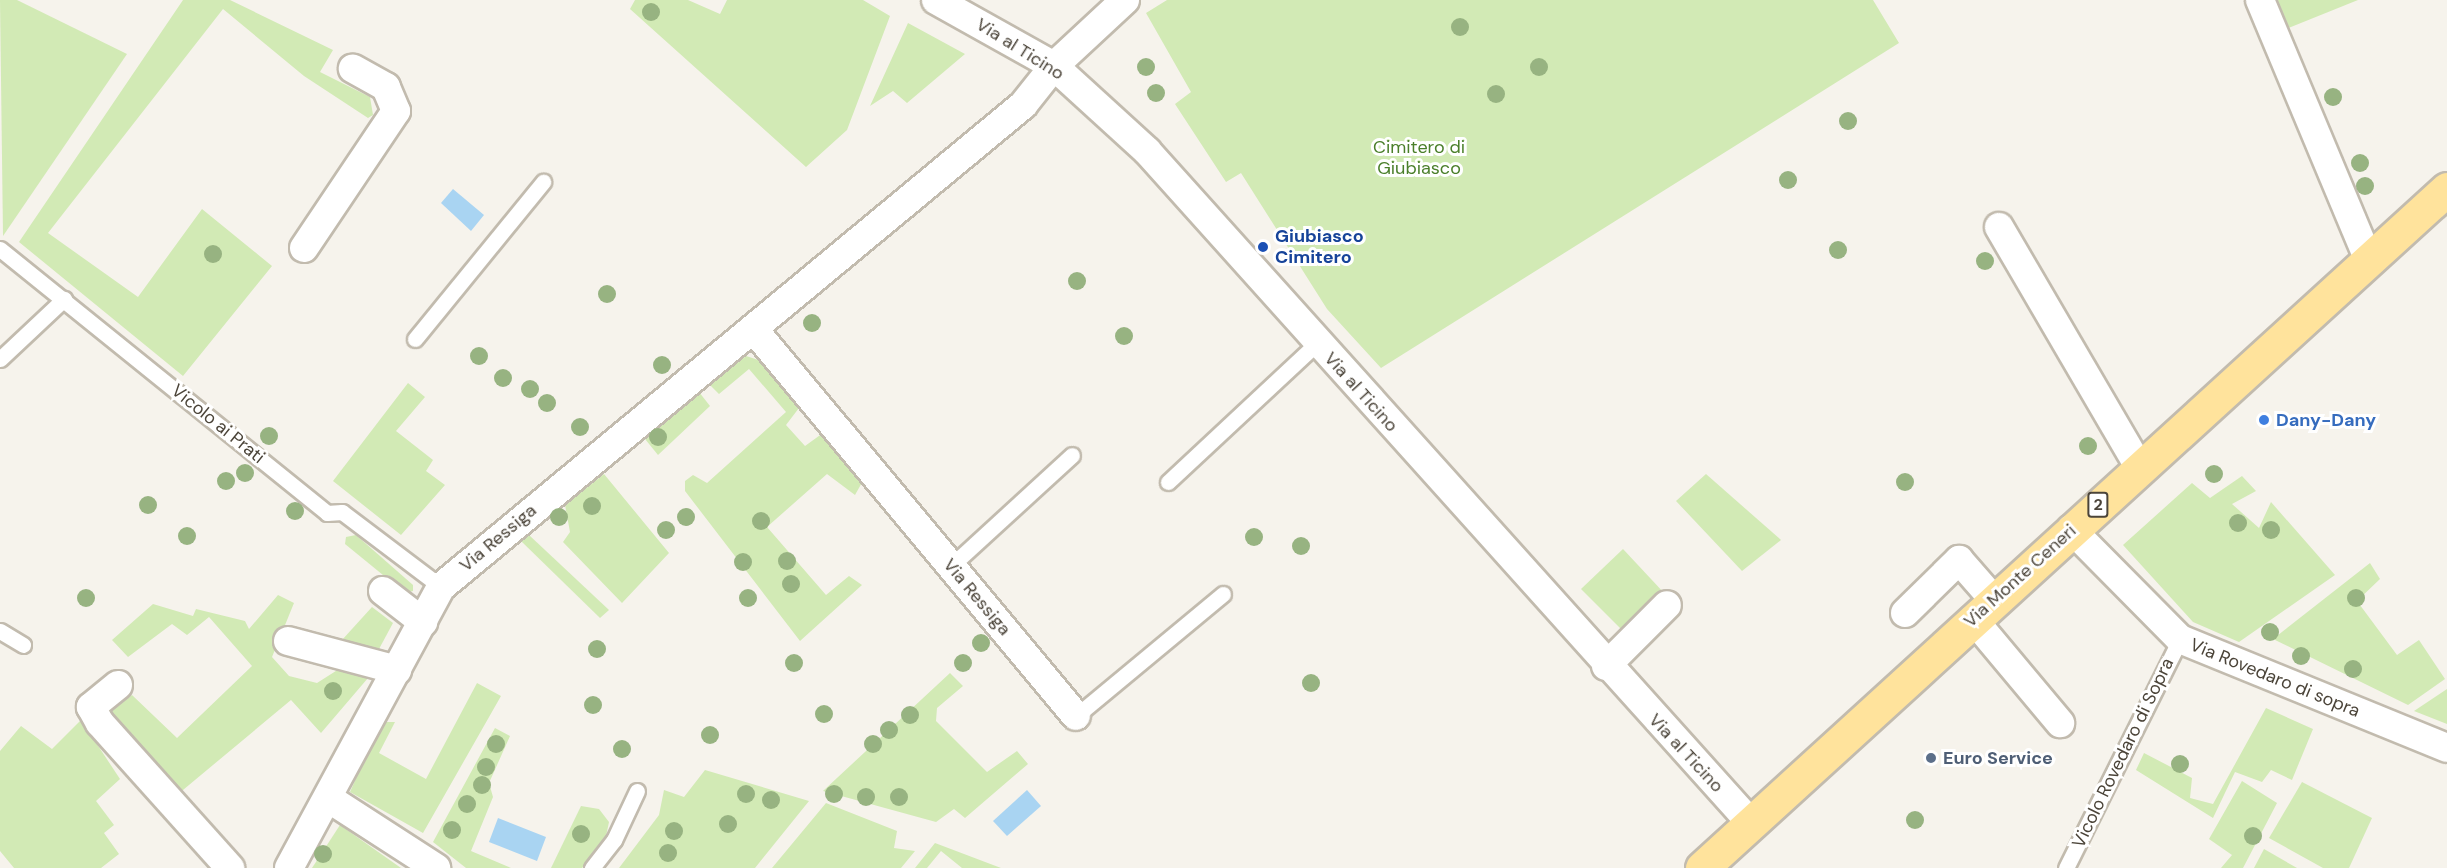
<!DOCTYPE html>
<style>
body{margin:0}
#map{position:relative;width:2447px;height:868px;overflow:hidden;background:#f6f3ec;font-family:"DM Sans",sans-serif}
div>[style]{position:absolute}
[style*='--x']{left:calc(var(--x)*1px);top:calc(var(--y)*1px);width:calc(var(--w)*1px);rotate:calc(var(--a)*1deg)}
.green>*{inset:0;background:#d2eab5}
.water>*{inset:0;background:#a9d4f2}
.roads{filter:drop-shadow(2px 0 #c2bbae) drop-shadow(-2px 0 #c2bbae) drop-shadow(0 2px #c2bbae) drop-shadow(0 -2px #c2bbae)}
.lane>*{height:15px;margin:-7.5px;padding:0 7.5px;transform-origin:7.5px;border-radius:7.5px;background:#fff}
.street>*{height:28px;margin:-14px;padding:0 14px;transform-origin:14px;border-radius:14px;background:#fff}
.primary>*{height:33px;margin:-16.5px;padding:0 16.5px;transform-origin:16.5px;border-radius:16.5px;background:#ffe39c}
.trees>*{width:18px;height:18px;margin:-9px;border-radius:50%;background:#97b381}
.dots>*{width:16px;height:16px;translate:-50% -50%;box-sizing:border-box;border:3px solid #fff;border-radius:50%}
span{translate:-50% -50%;white-space:nowrap;text-align:center;line-height:1.15;-webkit-text-stroke:6px #fff;paint-order:stroke}
.shield-label span{padding:2px 4px;background:#fff;border:2px solid;border-radius:4px;-webkit-text-stroke-width:0}
.shield-label{font-size:16px;color:#4b4439;font-weight:700}
.street-label{font-size:18px;color:#4b4439}
.park-label{font-size:18px;color:#4a7f2a}
.transit-label{font-size:18px;color:#164399;font-weight:700}
.left{translate:0 -50%;text-align:left}
.shop-label{font-size:18px;color:#366cbe;font-weight:700}
.service-label{font-size:18px;color:#4e5e75;font-weight:700}
</style>
<div id="map">
<div class="green">
<i style="clip-path:polygon(0 0,17px 0,127px 54px,3px 236px)"></i>
<i style="clip-path:polygon(183px 0,230px 0,333px 50px,320px 72px,370px 97px,373px 115px,368px 118px,304px 76px,223px 9px,48px 233px,138px 297px,202px 209px,272px 266px,183px 376px,19px 242px)"></i>
<i style="clip-path:polygon(635px 0,688px 0,720px 14px,727px 0,863px 0,890px 16px,847px 130px,806px 167px,630px 9px)"></i>
<i style="clip-path:polygon(1167px 0,1873px 0,1899px 43px,1381px 368px,1327px 309px,1241px 173px,1226px 182px,1175px 104px,1191px 92px,1146px 13px)"></i>
<i style="clip-path:polygon(2274px 0,2358px 0,2286px 29px)"></i>
<i style="clip-path:polygon(908px 23px,965px 54px,907px 103px,893px 91px,870px 106px)"></i>
<i style="clip-path:polygon(746px 356px,771px 364px,802px 404px,786px 425px,805px 446px,823px 433px,864px 479px,855px 495px,827px 474px,767px 527px,826px 595px,849px 576px,862px 585px,800px 641px,685px 491px,685px 481px,693px 475px,707px 483px,786px 412px,749px 369px,719px 394px,710px 385px)"></i>
<i style="clip-path:polygon(408px 383px,425px 397px,396px 431px,433px 460px,426px 471px,445px 485px,401px 535px,333px 481px)"></i>
<i style="clip-path:polygon(699px 392px,710px 406px,658px 455px,645px 439px)"></i>
<i style="clip-path:polygon(604px 474px,669px 553px,622px 603px,563px 542px,570px 532px,565px 505px)"></i>
<i style="clip-path:polygon(1706px 474px,1781px 540px,1742px 571px,1676px 501px)"></i>
<i style="clip-path:polygon(2242px 476px,2256px 491px,2232px 504px,2259px 528px,2271px 502px,2335px 575px,2239px 642px,2193px 622px,2123px 545px,2192px 483px,2210px 498px)"></i>
<i style="clip-path:polygon(356px 535px,413px 585px,413px 591px,405px 593px,345px 544px,346px 537px)"></i>
<i style="clip-path:polygon(529px 535px,609px 610px,600px 618px,521px 541px)"></i>
<i style="clip-path:polygon(1623px 549px,1665px 594px,1624px 632px,1581px 589px)"></i>
<i style="clip-path:polygon(2370px 563px,2380px 579px,2357px 601px,2397px 655px,2419px 640px,2445px 679px,2408px 705px,2273px 639px)"></i>
<i style="clip-path:polygon(278px 595px,294px 603px,272px 657px,289px 676px,317px 683px,339px 669px,368px 678px,321px 733px,291px 700px,177px 795px,105px 713px,132px 695px,177px 738px,252px 666px,209px 617px,187px 635px,172px 624px,128px 657px,112px 640px,153px 604px,193px 616px,196px 609px,245px 621px,249px 629px)"></i>
<i style="clip-path:polygon(372px 607px,393px 623px,379px 649px,342px 640px)"></i>
<i style="clip-path:polygon(950px 673px,963px 686px,937px 708px,936px 721px,987px 772px,1017px 751px,1028px 764px,965px 818px,954px 809px,936px 822px,823px 791px)"></i>
<i style="clip-path:polygon(477px 683px,501px 696px,423px 833px,350px 792px,381px 722px,395px 722px,379px 753px,426px 779px)"></i>
<i style="clip-path:polygon(2447px 689px,2447px 724px,2414px 711px)"></i>
<i style="clip-path:polygon(2266px 708px,2313px 729px,2292px 780px,2271px 770px,2262px 782px,2235px 772px,2213px 818px,2136px 770px,2144px 753px,2192px 778px,2190px 798px,2213px 804px)"></i>
<i style="clip-path:polygon(81px 720px,120px 779px,96px 801px,114px 825px,104px 833px,119px 854px,101px 868px,14px 868px,0 851px,0 751px,21px 726px,52px 749px)"></i>
<i style="clip-path:polygon(495px 728px,510px 736px,489px 783px,493px 797px,471px 851px,511px 868px,466px 868px,433px 842px)"></i>
<i style="clip-path:polygon(705px 770px,809px 801px,755px 868px,619px 868px,659px 815px,664px 790px,684px 797px)"></i>
<i style="clip-path:polygon(2242px 781px,2277px 803px,2243px 868px,2221px 868px,2232px 855px,2209px 839px)"></i>
<i style="clip-path:polygon(2302px 782px,2372px 818px,2349px 868px,2323px 868px,2269px 838px)"></i>
<i style="clip-path:polygon(826px 803px,897px 831px,894px 848px,915px 851px,901px 868px,772px 868px)"></i>
<i style="clip-path:polygon(581px 806px,599px 809px,609px 822px,605px 841px,582px 868px,551px 868px)"></i>
<i style="clip-path:polygon(340px 825px,401px 868px,312px 868px)"></i>
<i style="clip-path:polygon(935px 843px,1001px 868px,962px 868px,941px 851px,927px 868px,915px 868px)"></i>
<i style="clip-path:polygon(2264px 849px,2297px 868px,2254px 868px)"></i>
</div>
<div class="water">
<i style="clip-path:polygon(453px 189px,484px 215px,471px 231px,441px 203px)"></i>
<i style="clip-path:polygon(1027px 790px,1041px 806px,1007px 836px,993px 821px)"></i>
<i style="clip-path:polygon(498px 818px,546px 837px,537px 861px,489px 842px)"></i>
</div>
<div class="roads">
<div class="lane">
<i style="--x:0;--y:249;--w:420;--a:38.9"></i>
<i style="--x:327;--y:513;--w:15;--a:-4"></i>
<i style="--x:342;--y:512;--w:124;--a:37.1"></i>
<i style="--x:415;--y:339;--w:203;--a:-50.8"></i>
<i style="--x:0;--y:359;--w:88;--a:-43.2"></i>
<i style="--x:1168;--y:482;--w:204;--a:-43"></i>
<i style="--x:951;--y:566;--w:164;--a:-42.5"></i>
<i style="--x:0;--y:631;--w:27;--a:31"></i>
<i style="--x:1076;--y:716;--w:191;--a:-39.7"></i>
<i style="--x:592;--y:868;--w:36;--a:-52"></i>
<i style="--x:614;--y:840;--w:54;--a:-64.9"></i>
<i style="--x:2066;--y:868;--w:256;--a:-63.5"></i>
</div>
<div class="street">
<i style="--x:936;--y:0;--w:135;--a:29.2"></i>
<i style="--x:1054;--y:66;--w:126;--a:42.4"></i>
<i style="--x:1147;--y:151;--w:905;--a:48.05"></i>
<i style="--x:2260;--y:0;--w:282;--a:67.3"></i>
<i style="--x:1999;--y:227;--w:278;--a:59.7"></i>
<i style="--x:304;--y:248;--w:165;--a:-56.1"></i>
<i style="--x:396;--y:111;--w:26;--a:-113"></i>
<i style="--x:386;--y:87;--w:38;--a:-151"></i>
<i style="--x:755;--y:331;--w:501;--a:50.18"></i>
<i style="--x:2071;--y:529;--w:155;--a:45.3"></i>
<i style="--x:2180;--y:639;--w:288;--a:22.2"></i>
<i style="--x:383;--y:591;--w:51;--a:37.8"></i>
<i style="--x:1905;--y:613;--w:76;--a:-44.5"></i>
<i style="--x:1959;--y:560;--w:53;--a:48.8"></i>
<i style="--x:1973;--y:619;--w:136;--a:50.1"></i>
<i style="--x:288;--y:641;--w:113;--a:14.9"></i>
<i style="--x:1606;--y:666;--w:86;--a:-45"></i>
<i style="--x:118;--y:685;--w:35;--a:141"></i>
<i style="--x:91;--y:707;--w:18;--a:61"></i>
<i style="--x:100;--y:723;--w:195;--a:48.1"></i>
<i style="--x:328;--y:798;--w:129;--a:32.9"></i>
<i style="--x:289;--y:868;--w:319;--a:-61.6"></i>
<i style="--x:441;--y:587;--w:756;--a:-39.63"></i>
<i style="--x:1023;--y:105;--w:50;--a:-51.5"></i>
<i style="--x:1054;--y:66;--w:97;--a:-42.9"></i>
</div>
<div class="primary">
<i style="--x:1702;--y:868;--w:1008;--a:-42.35"></i>
</div>
</div>
<div class="trees">
<i style="left:651px;top:12px"></i>
<i style="left:1460px;top:27px"></i>
<i style="left:1146px;top:67px"></i>
<i style="left:1539px;top:67px"></i>
<i style="left:1156px;top:93px"></i>
<i style="left:1496px;top:94px"></i>
<i style="left:2333px;top:97px"></i>
<i style="left:1848px;top:121px"></i>
<i style="left:2360px;top:163px"></i>
<i style="left:1788px;top:180px"></i>
<i style="left:2365px;top:186px"></i>
<i style="left:1838px;top:250px"></i>
<i style="left:213px;top:254px"></i>
<i style="left:1985px;top:261px"></i>
<i style="left:1077px;top:281px"></i>
<i style="left:607px;top:294px"></i>
<i style="left:812px;top:323px"></i>
<i style="left:1124px;top:336px"></i>
<i style="left:479px;top:356px"></i>
<i style="left:662px;top:365px"></i>
<i style="left:503px;top:378px"></i>
<i style="left:530px;top:389px"></i>
<i style="left:547px;top:403px"></i>
<i style="left:580px;top:427px"></i>
<i style="left:269px;top:436px"></i>
<i style="left:658px;top:437px"></i>
<i style="left:2088px;top:446px"></i>
<i style="left:245px;top:473px"></i>
<i style="left:2214px;top:474px"></i>
<i style="left:226px;top:481px"></i>
<i style="left:1905px;top:482px"></i>
<i style="left:148px;top:505px"></i>
<i style="left:592px;top:506px"></i>
<i style="left:295px;top:511px"></i>
<i style="left:559px;top:517px"></i>
<i style="left:686px;top:517px"></i>
<i style="left:761px;top:521px"></i>
<i style="left:2238px;top:523px"></i>
<i style="left:666px;top:530px"></i>
<i style="left:2271px;top:530px"></i>
<i style="left:187px;top:536px"></i>
<i style="left:1254px;top:537px"></i>
<i style="left:1301px;top:546px"></i>
<i style="left:787px;top:561px"></i>
<i style="left:743px;top:562px"></i>
<i style="left:791px;top:584px"></i>
<i style="left:86px;top:598px"></i>
<i style="left:748px;top:598px"></i>
<i style="left:2356px;top:598px"></i>
<i style="left:2270px;top:632px"></i>
<i style="left:981px;top:643px"></i>
<i style="left:597px;top:649px"></i>
<i style="left:2301px;top:656px"></i>
<i style="left:794px;top:663px"></i>
<i style="left:963px;top:663px"></i>
<i style="left:2353px;top:669px"></i>
<i style="left:1311px;top:683px"></i>
<i style="left:333px;top:691px"></i>
<i style="left:593px;top:705px"></i>
<i style="left:824px;top:714px"></i>
<i style="left:910px;top:715px"></i>
<i style="left:889px;top:730px"></i>
<i style="left:710px;top:735px"></i>
<i style="left:496px;top:744px"></i>
<i style="left:873px;top:744px"></i>
<i style="left:622px;top:749px"></i>
<i style="left:2180px;top:764px"></i>
<i style="left:486px;top:767px"></i>
<i style="left:482px;top:785px"></i>
<i style="left:746px;top:794px"></i>
<i style="left:834px;top:794px"></i>
<i style="left:866px;top:797px"></i>
<i style="left:899px;top:797px"></i>
<i style="left:771px;top:800px"></i>
<i style="left:467px;top:804px"></i>
<i style="left:1915px;top:820px"></i>
<i style="left:728px;top:824px"></i>
<i style="left:452px;top:830px"></i>
<i style="left:674px;top:831px"></i>
<i style="left:581px;top:834px"></i>
<i style="left:2253px;top:836px"></i>
<i style="left:668px;top:853px"></i>
<i style="left:323px;top:854px"></i>
</div>
<div class="dots">
<i style="left:1263px;top:247px;background:#1a4fb4"></i>
<i style="left:2264px;top:420px;background:#3f7fe0"></i>
<i style="left:1931px;top:758px;background:#5c6f8a"></i>
</div>
<div class="shield-label">
<span style="left:2098px;top:505px">2</span>
</div>
<div class="street-label">
<span style="left:1020px;top:49px;rotate:32deg">Via al Ticino</span>
<span style="left:1361px;top:392px;rotate:48deg">Via al Ticino</span>
<span style="left:218px;top:424px;rotate:39deg">Vicolo ai Prati</span>
<span style="left:498px;top:538px;rotate:-40deg">Via Ressiga</span>
<span style="left:2020px;top:576px;rotate:-42deg">Via Monte Ceneri</span>
<span style="left:977px;top:597px;rotate:50deg">Via Ressiga</span>
<span style="left:2275px;top:678px;rotate:22deg">Via Rovedaro di sopra</span>
<span style="left:1686px;top:753px;rotate:47deg">Via al Ticino</span>
<span style="left:2123px;top:753px;rotate:-64deg">Vicolo Rovedaro di Sopra</span>
</div>
<div class="park-label">
<span style="left:1419px;top:158px">Cimitero di<br>Giubiasco</span>
</div>
<div class="transit-label">
<span class="left" style="left:1275px;top:247px">Giubiasco<br>Cimitero</span>
</div>
<div class="shop-label">
<span class="left" style="left:2276px;top:420px">Dany-Dany</span>
</div>
<div class="service-label">
<span class="left" style="left:1943px;top:758px">Euro Service</span>
</div>
</div>
